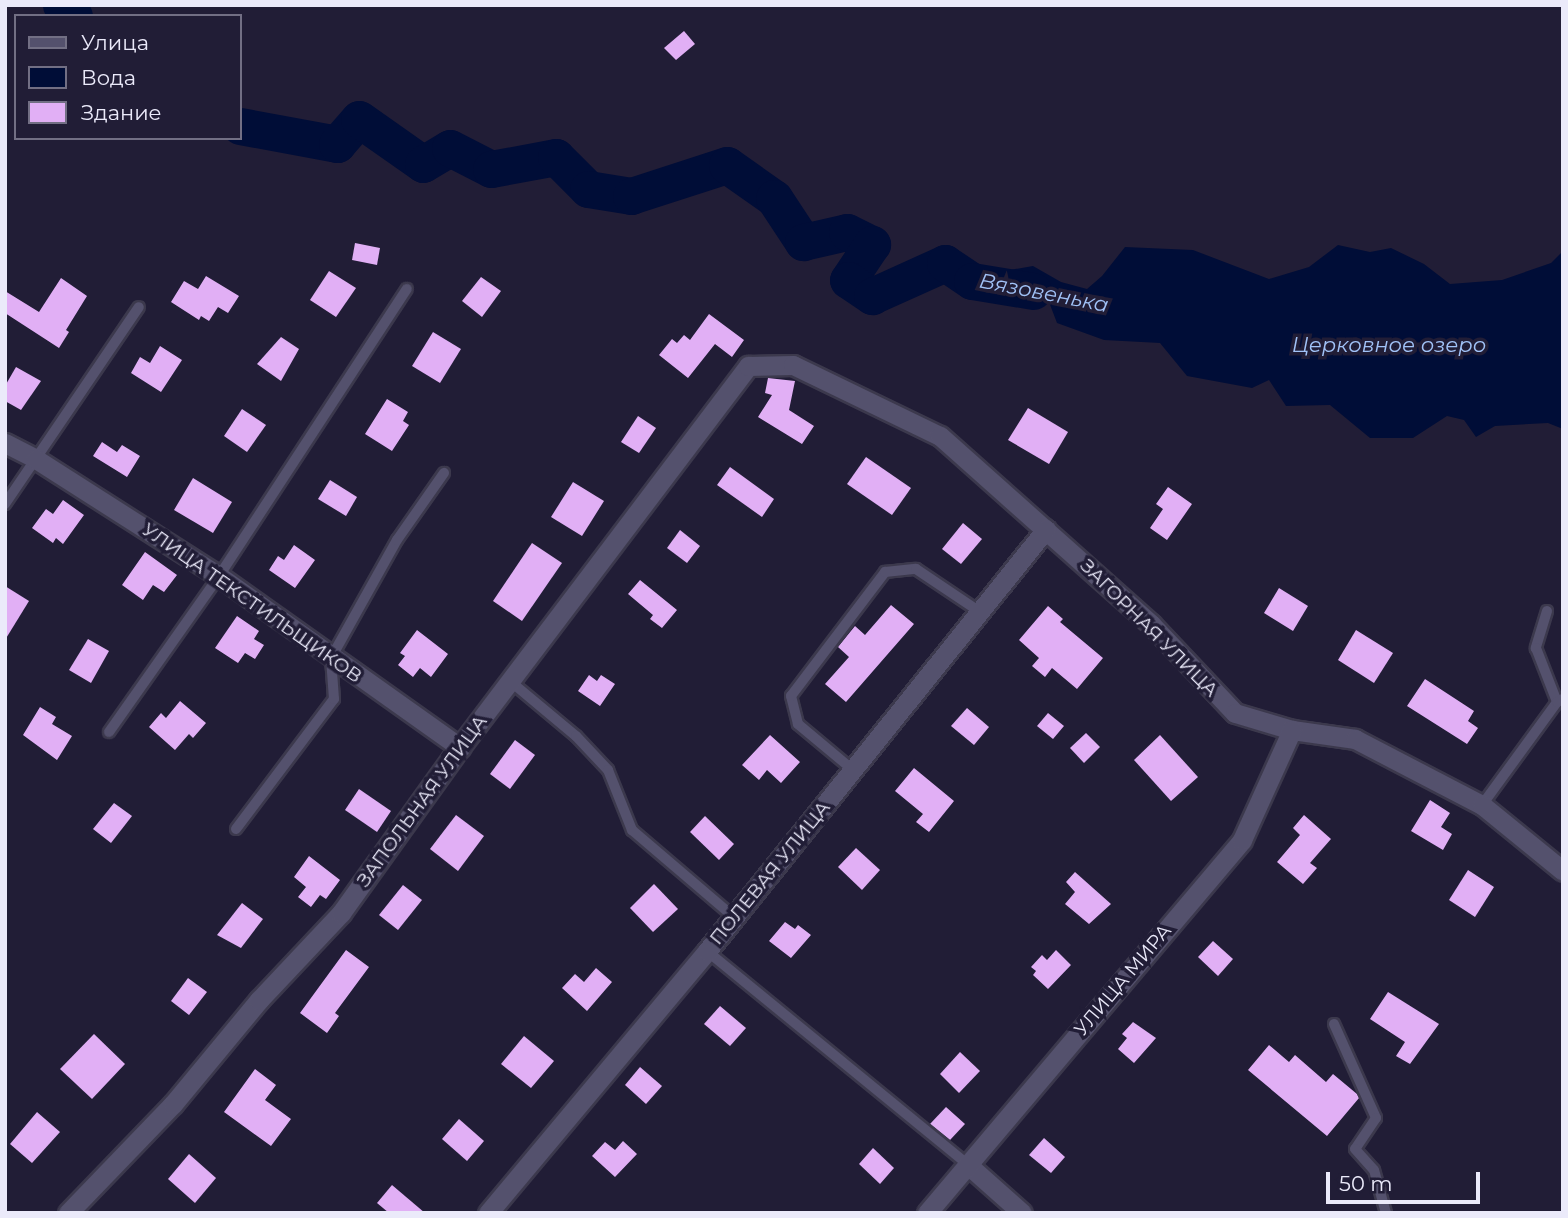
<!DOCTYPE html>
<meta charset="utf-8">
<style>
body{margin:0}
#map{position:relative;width:1568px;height:1218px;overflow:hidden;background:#211d36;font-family:Montserrat,sans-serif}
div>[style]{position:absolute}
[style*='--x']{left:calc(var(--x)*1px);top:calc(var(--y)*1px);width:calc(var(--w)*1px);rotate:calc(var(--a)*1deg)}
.water>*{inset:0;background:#000d37}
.river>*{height:37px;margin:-18.5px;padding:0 18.5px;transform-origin:18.5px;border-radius:18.5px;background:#000d37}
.building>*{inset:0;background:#e1aff5}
.roads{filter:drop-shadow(2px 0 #3c394d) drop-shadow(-2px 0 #3c394d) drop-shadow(0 2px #3c394d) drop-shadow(0 -2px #3c394d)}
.service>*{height:10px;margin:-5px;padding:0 5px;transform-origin:5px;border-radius:5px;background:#54516d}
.minor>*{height:19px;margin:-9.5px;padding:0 9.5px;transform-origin:9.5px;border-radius:9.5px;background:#54516d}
span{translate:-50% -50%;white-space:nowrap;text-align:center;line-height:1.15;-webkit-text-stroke:7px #211d36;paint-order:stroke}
.street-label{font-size:19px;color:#ebeafa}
.water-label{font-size:21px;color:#a1c2f7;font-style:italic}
.frame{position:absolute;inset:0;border:7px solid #ebeafa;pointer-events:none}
.legend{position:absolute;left:14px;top:14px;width:228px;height:126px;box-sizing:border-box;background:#211d36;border:2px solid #726f84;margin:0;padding:9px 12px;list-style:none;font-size:21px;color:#ebeafa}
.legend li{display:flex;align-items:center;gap:14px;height:35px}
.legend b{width:35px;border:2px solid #726f84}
.scale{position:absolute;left:1326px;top:1172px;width:154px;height:32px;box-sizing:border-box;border:4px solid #ebeafa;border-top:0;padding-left:9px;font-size:21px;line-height:24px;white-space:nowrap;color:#ebeafa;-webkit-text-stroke:5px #211d36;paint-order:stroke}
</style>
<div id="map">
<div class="water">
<i style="clip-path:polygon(1338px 245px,1370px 252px,1391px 248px,1424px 264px,1450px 284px,1502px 280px,1551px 263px,1563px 251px,1563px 429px,1548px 423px,1495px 426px,1476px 437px,1464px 420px,1447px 416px,1413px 438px,1370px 438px,1330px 405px,1286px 406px,1269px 380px,1252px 388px,1187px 376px,1160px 343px,1104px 340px,1057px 323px,1049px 302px,983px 290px,986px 274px,1033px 266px,1061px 282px,1087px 289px,1102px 276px,1125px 247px,1193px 250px,1269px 279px,1309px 267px)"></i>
</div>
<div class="river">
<i style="--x:61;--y:5;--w:17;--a:40"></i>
<i style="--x:240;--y:126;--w:99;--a:10.5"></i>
<i style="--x:337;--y:144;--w:33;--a:-49"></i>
<i style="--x:359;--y:119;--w:78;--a:35.1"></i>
<i style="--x:423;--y:164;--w:31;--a:-31"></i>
<i style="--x:450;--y:148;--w:46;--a:27.1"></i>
<i style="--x:491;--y:169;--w:66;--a:-10.5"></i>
<i style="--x:556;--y:157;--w:45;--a:45"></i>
<i style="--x:588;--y:189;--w:44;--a:9.2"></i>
<i style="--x:631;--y:196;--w:101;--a:-17.9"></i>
<i style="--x:727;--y:165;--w:57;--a:35.1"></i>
<i style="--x:774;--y:198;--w:53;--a:56.6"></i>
<i style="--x:803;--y:242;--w:45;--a:-12.8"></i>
<i style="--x:847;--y:232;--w:28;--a:26"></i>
<i style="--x:872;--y:244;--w:43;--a:123.7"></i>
<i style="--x:848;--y:280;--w:29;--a:34"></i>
<i style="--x:872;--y:296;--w:80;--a:-24.3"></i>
<i style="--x:945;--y:263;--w:32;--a:34"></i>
<i style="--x:972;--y:281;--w:62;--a:9.3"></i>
</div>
<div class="building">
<i style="clip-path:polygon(684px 31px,695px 44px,676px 60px,664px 48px)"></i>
<i style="clip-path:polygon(355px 243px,380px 248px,377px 265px,352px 260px)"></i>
<i style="clip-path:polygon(329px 271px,356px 288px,336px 317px,310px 300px)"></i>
<i style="clip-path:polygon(206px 276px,239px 296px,228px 313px,218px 307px,209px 321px,201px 316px,199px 320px,171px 302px,184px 281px,198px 289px)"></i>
<i style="clip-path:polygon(481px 277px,501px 291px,482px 317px,462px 301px)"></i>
<i style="clip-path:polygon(61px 278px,87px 296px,66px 330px,69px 332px,59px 348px,5px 313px,5px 291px,39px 312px)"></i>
<i style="clip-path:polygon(709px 314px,744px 340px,732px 357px,715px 344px,688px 378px,659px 355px,672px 339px,677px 343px,684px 335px,690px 340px)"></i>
<i style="clip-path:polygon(433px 332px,461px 349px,440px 383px,412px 366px)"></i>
<i style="clip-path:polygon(281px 337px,299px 349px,281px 381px,257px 364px)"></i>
<i style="clip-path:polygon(160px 346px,182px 360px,161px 392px,131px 373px,140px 357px,150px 363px)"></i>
<i style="clip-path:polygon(16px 367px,41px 381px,21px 410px,5px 401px,5px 386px)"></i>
<i style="clip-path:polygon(768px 378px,795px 381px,789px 410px,814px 426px,802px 444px,758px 417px,772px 395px,765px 393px)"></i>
<i style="clip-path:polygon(387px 399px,408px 412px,403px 421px,409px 425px,392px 451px,365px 434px)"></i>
<i style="clip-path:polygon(1028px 408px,1068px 432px,1049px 464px,1008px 440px)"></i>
<i style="clip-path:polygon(242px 409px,266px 425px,247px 452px,224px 436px)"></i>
<i style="clip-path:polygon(638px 416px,656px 428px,639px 453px,621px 442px)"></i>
<i style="clip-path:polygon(102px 442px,117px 452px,122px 445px,140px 456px,127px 477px,93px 456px)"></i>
<i style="clip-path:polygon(866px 457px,911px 488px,892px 515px,847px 484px)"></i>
<i style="clip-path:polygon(730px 467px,774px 499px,762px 517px,717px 485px)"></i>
<i style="clip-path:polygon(193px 478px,232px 502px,213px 533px,174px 510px)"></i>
<i style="clip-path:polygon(330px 480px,357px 497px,346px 516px,318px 499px)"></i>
<i style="clip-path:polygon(573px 482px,604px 501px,582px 536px,551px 517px)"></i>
<i style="clip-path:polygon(1168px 487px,1192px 504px,1167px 540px,1150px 528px,1163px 509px,1156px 504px)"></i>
<i style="clip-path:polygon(63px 500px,84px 515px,63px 544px,56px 538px,53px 543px,32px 528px,46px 509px,53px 514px)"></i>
<i style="clip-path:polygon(963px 523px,982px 539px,961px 564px,942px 549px)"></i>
<i style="clip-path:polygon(680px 530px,700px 546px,687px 563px,667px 548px)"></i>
<i style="clip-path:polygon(532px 543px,562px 563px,522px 621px,493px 601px)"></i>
<i style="clip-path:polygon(294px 545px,315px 560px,295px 588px,269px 570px,278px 556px,284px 560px)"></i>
<i style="clip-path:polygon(145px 552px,177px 575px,164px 592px,153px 585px,143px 600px,122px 585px)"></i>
<i style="clip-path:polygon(640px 580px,677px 610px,662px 628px,650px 619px,653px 615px,628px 594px)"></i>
<i style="clip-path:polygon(5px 586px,29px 601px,5px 640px)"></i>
<i style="clip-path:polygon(1279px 588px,1308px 606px,1293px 631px,1264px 613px)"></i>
<i style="clip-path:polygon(891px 605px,914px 624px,846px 702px,825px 684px,849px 657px,838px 647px,855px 626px,865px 635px)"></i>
<i style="clip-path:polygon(1048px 606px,1063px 619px,1060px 622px,1103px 658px,1077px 689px,1052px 668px,1045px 677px,1032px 666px,1039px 658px,1019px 640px)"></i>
<i style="clip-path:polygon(237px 616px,259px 631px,254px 639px,264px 645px,255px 659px,245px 653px,238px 663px,215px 648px)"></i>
<i style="clip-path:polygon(417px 630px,448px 654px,431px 677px,420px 668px,413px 677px,398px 665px,405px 656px,400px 653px)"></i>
<i style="clip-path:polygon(1356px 630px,1393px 653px,1374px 683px,1338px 660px)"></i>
<i style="clip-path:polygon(88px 639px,109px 651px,91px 683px,69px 670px)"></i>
<i style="clip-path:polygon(589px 675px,597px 681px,601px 675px,615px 684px,600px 706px,578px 691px)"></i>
<i style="clip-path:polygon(1425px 679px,1474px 711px,1468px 721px,1478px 728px,1467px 744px,1407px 706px)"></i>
<i style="clip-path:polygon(180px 701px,206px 723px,193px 738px,189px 734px,175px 750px,149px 727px,161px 713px,166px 718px)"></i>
<i style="clip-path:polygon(40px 707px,56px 717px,52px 724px,72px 736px,57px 760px,23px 735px)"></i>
<i style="clip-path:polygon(967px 708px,989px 727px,974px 745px,951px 726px)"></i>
<i style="clip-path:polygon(1048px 713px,1064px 726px,1053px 739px,1037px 726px)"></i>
<i style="clip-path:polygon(1086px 733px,1100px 747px,1084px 763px,1070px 748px)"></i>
<i style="clip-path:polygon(770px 735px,800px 762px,781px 783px,767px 770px,759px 780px,742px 765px)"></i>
<i style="clip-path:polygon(1160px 735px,1198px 777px,1171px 801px,1134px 760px)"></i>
<i style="clip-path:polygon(515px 740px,535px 755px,510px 789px,490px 774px)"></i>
<i style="clip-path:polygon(914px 768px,954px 801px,929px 832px,916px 822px,923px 814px,895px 791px)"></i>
<i style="clip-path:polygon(359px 789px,391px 811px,377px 832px,345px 810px)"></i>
<i style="clip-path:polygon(1430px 800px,1450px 813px,1441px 827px,1452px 834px,1443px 850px,1411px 831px)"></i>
<i style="clip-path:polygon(114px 803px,132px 816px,111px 843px,93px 829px)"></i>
<i style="clip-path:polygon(456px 815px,484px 836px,458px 871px,430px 849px)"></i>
<i style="clip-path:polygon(1304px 815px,1331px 839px,1310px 863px,1317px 868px,1303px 884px,1277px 862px,1300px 835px,1293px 828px)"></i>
<i style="clip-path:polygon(705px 816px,734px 844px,719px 860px,690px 832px)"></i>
<i style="clip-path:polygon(856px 848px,880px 870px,862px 890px,838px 867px)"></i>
<i style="clip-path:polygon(309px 856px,340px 880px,326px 899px,320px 895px,311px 907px,298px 897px,306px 887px,294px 877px)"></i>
<i style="clip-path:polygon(1468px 870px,1494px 887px,1475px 917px,1449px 900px)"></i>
<i style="clip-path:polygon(1075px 872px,1111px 904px,1089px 924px,1065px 904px,1075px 892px,1066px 882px)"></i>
<i style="clip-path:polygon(654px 884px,678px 909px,653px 932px,630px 908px)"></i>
<i style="clip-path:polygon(403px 885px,422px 900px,398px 930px,379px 915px)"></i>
<i style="clip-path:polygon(242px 903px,263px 919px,241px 948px,217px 935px)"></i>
<i style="clip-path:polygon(785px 922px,795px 929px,798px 925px,811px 935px,791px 958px,769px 941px)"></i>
<i style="clip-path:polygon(1213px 941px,1233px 959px,1218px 976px,1198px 957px)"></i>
<i style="clip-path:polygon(346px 950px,369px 967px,335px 1013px,339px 1016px,327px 1033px,300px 1013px)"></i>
<i style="clip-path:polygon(1056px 950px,1071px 965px,1048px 989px,1033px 975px,1036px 971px,1031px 967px,1042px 955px,1047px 960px)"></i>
<i style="clip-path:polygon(596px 968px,612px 982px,587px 1011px,562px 988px,575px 974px,584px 982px)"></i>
<i style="clip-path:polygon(188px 978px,207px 992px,189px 1015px,171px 1001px)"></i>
<i style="clip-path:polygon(1388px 992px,1439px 1024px,1410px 1064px,1396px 1056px,1405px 1042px,1370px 1019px)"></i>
<i style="clip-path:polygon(720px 1006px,746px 1028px,730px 1046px,704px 1024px)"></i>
<i style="clip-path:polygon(1133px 1022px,1156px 1038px,1134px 1063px,1118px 1049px,1127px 1038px,1122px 1034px)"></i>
<i style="clip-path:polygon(94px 1034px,125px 1064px,92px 1099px,60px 1069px)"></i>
<i style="clip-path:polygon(524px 1036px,554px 1061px,531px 1088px,501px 1064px)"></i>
<i style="clip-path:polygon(1269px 1045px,1289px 1062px,1295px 1055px,1326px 1082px,1333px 1074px,1357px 1094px,1359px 1098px,1327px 1136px,1248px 1070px)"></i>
<i style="clip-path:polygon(960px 1052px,980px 1071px,959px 1093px,940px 1074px)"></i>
<i style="clip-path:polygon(640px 1067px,662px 1086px,646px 1104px,625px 1085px)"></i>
<i style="clip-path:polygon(255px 1069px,276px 1085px,265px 1100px,291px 1119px,271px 1146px,224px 1112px)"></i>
<i style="clip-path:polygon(946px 1107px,965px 1124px,950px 1140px,930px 1124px)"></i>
<i style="clip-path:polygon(37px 1112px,60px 1132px,32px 1163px,10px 1144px)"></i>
<i style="clip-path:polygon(459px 1119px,484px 1141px,467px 1161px,442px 1139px)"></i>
<i style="clip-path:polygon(1044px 1138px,1065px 1157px,1051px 1173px,1029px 1155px)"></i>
<i style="clip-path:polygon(623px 1141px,637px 1154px,615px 1177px,592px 1156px,605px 1142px,615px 1150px)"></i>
<i style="clip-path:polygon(873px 1148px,894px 1168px,880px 1184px,859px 1164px)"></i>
<i style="clip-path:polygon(189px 1154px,216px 1178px,195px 1203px,168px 1179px)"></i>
<i style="clip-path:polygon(392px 1185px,425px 1213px,389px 1213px,377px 1203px)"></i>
</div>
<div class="roads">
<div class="service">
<i style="--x:5;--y:504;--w:238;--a:-55.8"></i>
<i style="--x:1547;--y:611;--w:39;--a:107"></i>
<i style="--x:1536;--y:648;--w:58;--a:68.7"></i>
<i style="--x:510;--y:681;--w:86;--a:39.8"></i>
<i style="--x:576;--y:736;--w:47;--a:46.7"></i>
<i style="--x:608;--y:770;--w:65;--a:68.2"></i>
<i style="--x:632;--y:830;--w:134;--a:40.5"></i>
<i style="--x:109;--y:732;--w:191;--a:-54.8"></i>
<i style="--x:219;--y:576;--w:343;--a:-56.8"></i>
<i style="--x:853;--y:770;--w:72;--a:-140.1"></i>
<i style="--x:798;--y:724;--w:29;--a:-104"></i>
<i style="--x:791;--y:696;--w:156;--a:-52.8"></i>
<i style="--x:885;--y:572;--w:31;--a:-6"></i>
<i style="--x:916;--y:569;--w:77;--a:33.9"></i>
<i style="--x:1482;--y:805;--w:127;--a:-53.9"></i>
<i style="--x:1557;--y:702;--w:7;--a:-27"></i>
<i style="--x:236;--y:829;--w:163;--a:-53"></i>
<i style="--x:334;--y:699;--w:41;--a:-94.2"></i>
<i style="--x:331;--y:658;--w:135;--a:-60.8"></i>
<i style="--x:397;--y:540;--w:82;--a:-55"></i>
<i style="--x:707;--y:951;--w:338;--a:39.3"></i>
<i style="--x:1334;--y:1024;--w:103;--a:65.9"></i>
<i style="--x:1376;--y:1118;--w:37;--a:124"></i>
<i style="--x:1355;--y:1149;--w:28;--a:48"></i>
<i style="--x:1374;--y:1170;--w:45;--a:74.4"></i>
</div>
<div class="minor">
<i style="--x:5;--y:443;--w:35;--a:27"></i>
<i style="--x:36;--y:459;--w:217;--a:32.6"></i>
<i style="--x:219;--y:576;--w:296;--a:35.4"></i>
<i style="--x:968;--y:1165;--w:72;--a:41.6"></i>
<i style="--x:68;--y:1213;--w:151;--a:-46.1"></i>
<i style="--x:173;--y:1104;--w:135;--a:-50.4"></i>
<i style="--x:259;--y:1000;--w:120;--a:-46.7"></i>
<i style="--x:341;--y:913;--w:204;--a:-54.4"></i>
<i style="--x:460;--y:747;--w:478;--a:-52.9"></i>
<i style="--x:748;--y:366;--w:45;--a:-1.3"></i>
<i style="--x:793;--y:365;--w:163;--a:25.8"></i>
<i style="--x:940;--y:436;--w:283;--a:41.7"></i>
<i style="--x:1151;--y:624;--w:122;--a:46.7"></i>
<i style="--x:1235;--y:713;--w:59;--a:16.6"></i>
<i style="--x:1292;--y:730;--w:64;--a:8.1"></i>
<i style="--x:1355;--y:739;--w:143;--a:27.5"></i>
<i style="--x:1482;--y:805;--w:104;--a:39.2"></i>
<i style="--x:488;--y:1213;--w:341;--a:-50.1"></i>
<i style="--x:707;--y:951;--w:541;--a:-51.22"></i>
<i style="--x:927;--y:1213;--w:488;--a:-49.8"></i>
<i style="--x:1242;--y:840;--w:121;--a:-65.6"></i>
</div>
</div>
<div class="street-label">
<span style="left:252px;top:603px;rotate:35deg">УЛИЦА ТЕКСТИЛЬЩИКОВ</span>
<span style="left:1149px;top:628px;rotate:45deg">ЗАГОРНАЯ УЛИЦА</span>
<span style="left:422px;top:801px;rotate:-54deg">ЗАПОЛЬНАЯ УЛИЦА</span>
<span style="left:770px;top:873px;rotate:-51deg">ПОЛЕВАЯ УЛИЦА</span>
<span style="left:1123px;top:980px;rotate:-50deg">УЛИЦА МИРА</span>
</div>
<div class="water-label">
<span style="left:1044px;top:293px;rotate:11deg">Вязовенька</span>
<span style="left:1389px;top:345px">Церковное озеро</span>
</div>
<div class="frame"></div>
<ul class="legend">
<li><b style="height:9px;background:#54516d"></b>Улица</li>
<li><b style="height:19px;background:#000d37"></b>Вода</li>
<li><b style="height:19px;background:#e1aff5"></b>Здание</li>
</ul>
<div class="scale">50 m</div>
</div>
